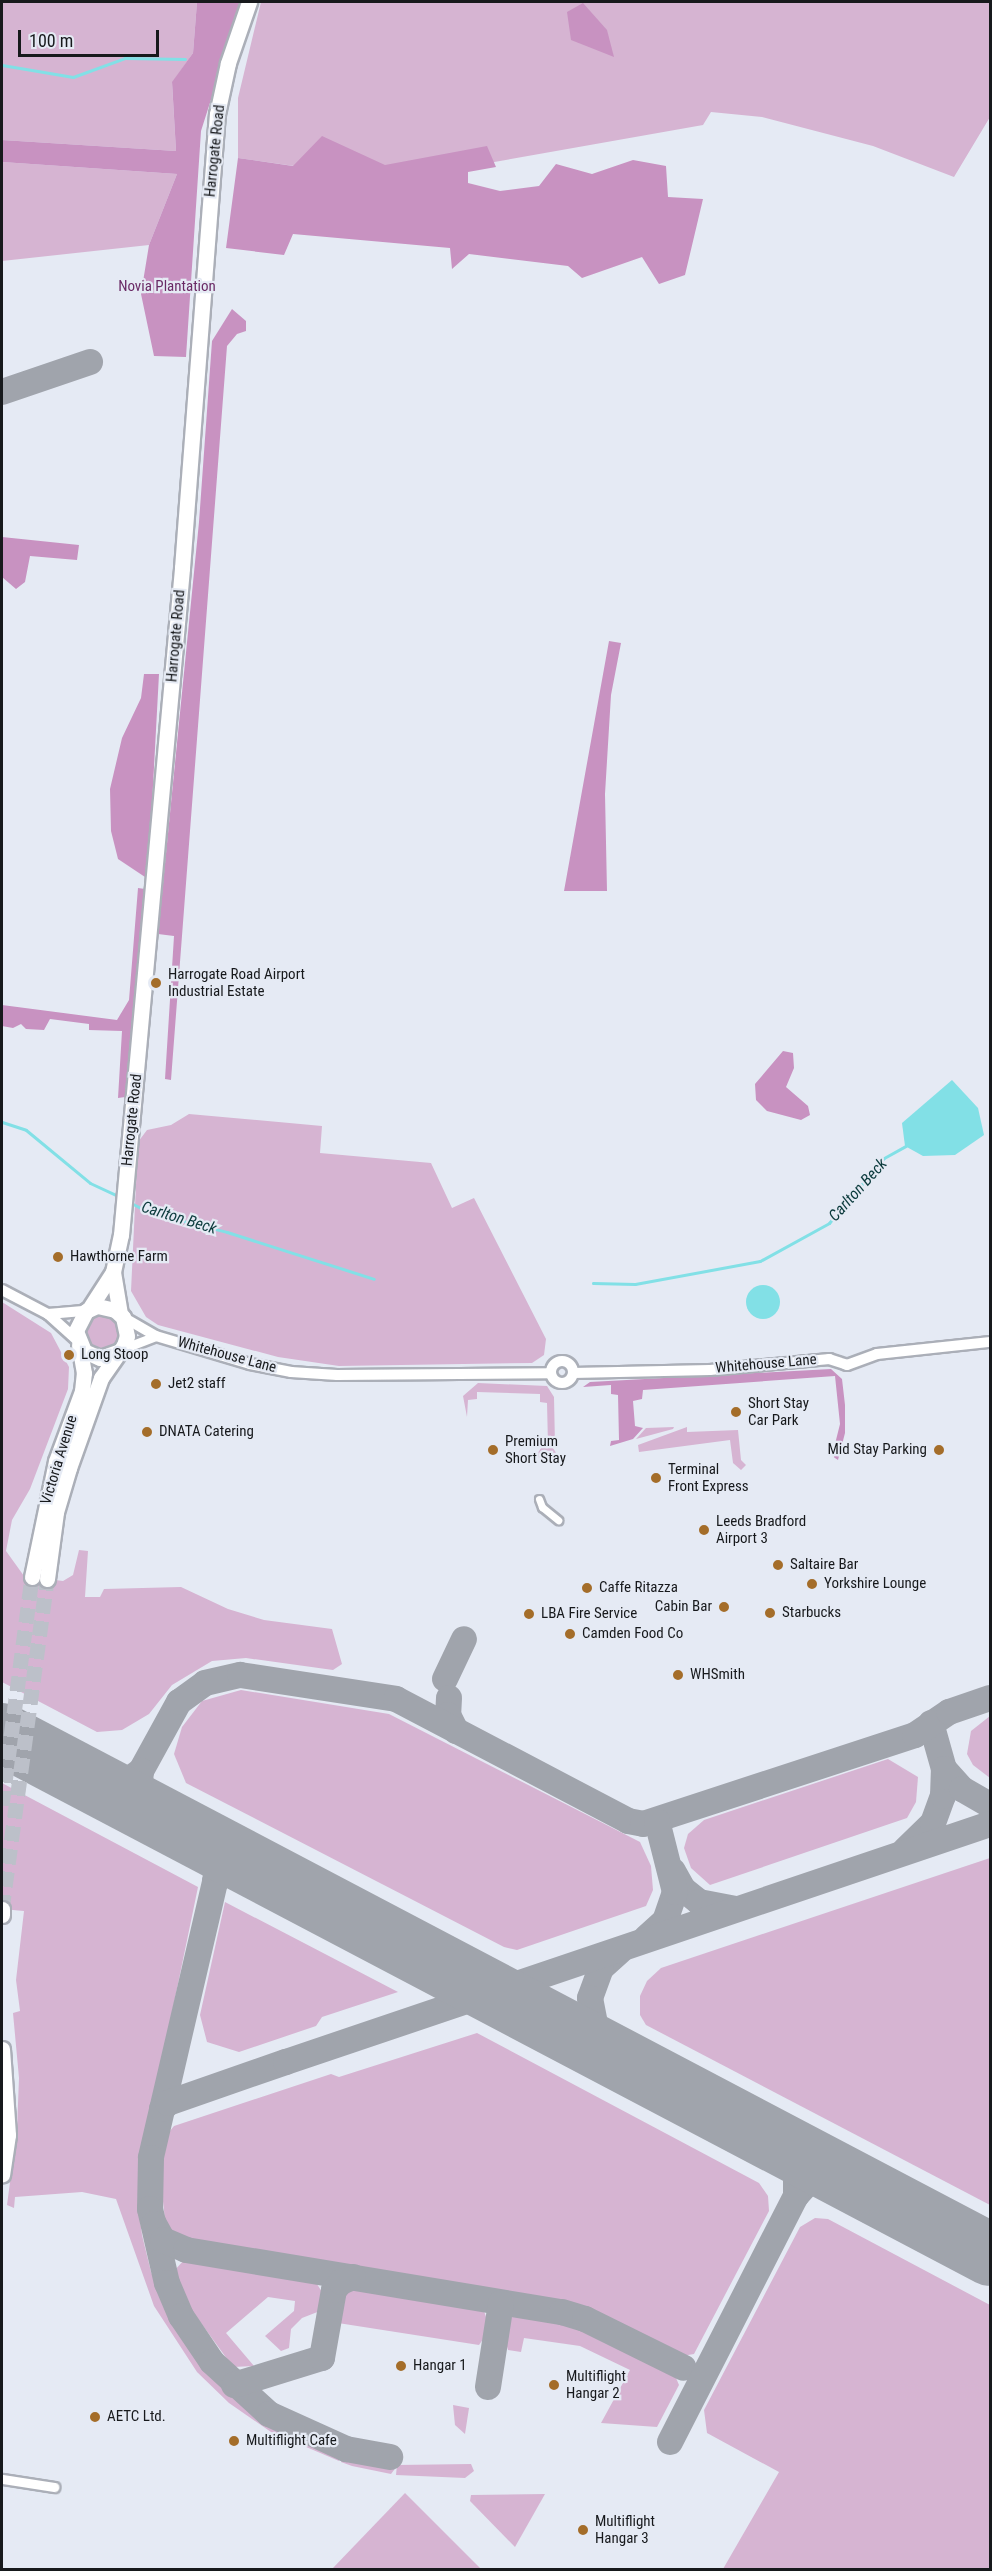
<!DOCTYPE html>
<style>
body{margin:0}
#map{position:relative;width:992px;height:2571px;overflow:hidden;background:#e5eaf4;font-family:"Roboto Condensed",sans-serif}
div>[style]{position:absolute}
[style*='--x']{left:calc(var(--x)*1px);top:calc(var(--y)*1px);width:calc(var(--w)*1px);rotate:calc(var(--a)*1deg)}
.green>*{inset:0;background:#d6b4d2}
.round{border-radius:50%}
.forest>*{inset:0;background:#c892c1}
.water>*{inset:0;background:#82e0e6}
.stream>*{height:3px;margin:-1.5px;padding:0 1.5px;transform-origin:1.5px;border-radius:1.5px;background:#82e0e6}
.taxiway>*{height:26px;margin:-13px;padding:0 13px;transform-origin:13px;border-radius:13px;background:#a0a4ac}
.runway>*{height:63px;margin:-31.5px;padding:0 31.5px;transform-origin:31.5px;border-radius:31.5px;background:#a0a4ac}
.trunk-tunnel>*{height:15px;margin-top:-7.5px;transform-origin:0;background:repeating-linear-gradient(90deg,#bcc0c9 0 15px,transparent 0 23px)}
.roads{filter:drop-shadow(2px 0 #abafb8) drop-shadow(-2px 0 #abafb8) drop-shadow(0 2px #abafb8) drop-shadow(0 -2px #abafb8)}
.pedestrian>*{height:7px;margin:-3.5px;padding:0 3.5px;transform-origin:3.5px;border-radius:3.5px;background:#fff}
.minor>*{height:9px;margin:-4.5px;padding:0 4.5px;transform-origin:4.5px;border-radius:4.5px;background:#fff}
.tertiary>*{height:10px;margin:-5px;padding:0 5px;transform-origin:5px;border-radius:5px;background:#fff}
.tertiary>.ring{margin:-5px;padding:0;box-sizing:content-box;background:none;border:10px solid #fff;border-radius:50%}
.trunk>*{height:15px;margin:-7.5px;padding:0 7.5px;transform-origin:7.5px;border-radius:7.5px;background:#fff}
.dots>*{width:16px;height:16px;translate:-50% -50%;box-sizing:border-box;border:3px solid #e5eaf4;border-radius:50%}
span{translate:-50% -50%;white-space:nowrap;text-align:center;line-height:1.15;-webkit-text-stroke:4.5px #e5eaf4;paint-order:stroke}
.street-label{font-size:15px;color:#17191c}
.park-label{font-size:15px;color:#6a2a65}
.poi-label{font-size:15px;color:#17191c}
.left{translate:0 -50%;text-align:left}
.right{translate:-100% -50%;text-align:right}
.water-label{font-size:16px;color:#0b3a3c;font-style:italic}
.frame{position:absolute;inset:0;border:3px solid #17191c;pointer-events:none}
.scale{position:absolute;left:18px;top:30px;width:141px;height:27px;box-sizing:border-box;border:3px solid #17191c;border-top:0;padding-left:8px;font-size:18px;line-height:21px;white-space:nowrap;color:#17191c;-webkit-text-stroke:4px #e5eaf4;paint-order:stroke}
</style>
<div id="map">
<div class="green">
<i style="clip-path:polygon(2px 2px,197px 2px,193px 53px,172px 83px,176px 151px,2px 140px)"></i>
<i style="clip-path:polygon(261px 2px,990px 2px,990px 117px,954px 177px,873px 146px,762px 117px,711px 112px,703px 125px,392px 180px,238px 158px,238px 98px)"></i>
<i style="clip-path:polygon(2px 162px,177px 174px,149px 245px,2px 261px)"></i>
<i style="clip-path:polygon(189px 1114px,322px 1126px,320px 1153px,431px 1163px,452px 1208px,474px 1198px,546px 1339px,544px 1355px,532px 1363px,339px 1366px,278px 1357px,158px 1325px,146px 1317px,131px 1291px,138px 1142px,147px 1130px,171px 1125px)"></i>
<i style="clip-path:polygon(2px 1302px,51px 1333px,69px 1367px,68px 1389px,30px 1489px,12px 1520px,6px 1551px,24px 1576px,63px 1581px,73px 1575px,79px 1550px,88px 1551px,85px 1597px,100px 1597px,104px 1589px,181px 1587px,228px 1609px,264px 1620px,332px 1629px,342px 1664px,333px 1670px,246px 1658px,212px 1661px,172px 1685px,149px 1714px,122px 1730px,97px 1732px,2px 1682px)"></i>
<i class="round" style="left:83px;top:1313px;width:36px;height:36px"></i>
<i style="clip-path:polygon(478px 1383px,547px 1386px,554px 1397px,555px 1445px,548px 1445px,547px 1403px,540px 1402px,540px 1394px,477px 1392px,477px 1399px,468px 1400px,467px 1417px,463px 1396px)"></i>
<i style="clip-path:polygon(674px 1427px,673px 1429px,636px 1439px,646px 1428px)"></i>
<i style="clip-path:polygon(687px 1427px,687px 1432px,738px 1430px,741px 1460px,746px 1465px,741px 1470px,733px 1463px,730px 1440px,639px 1452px,638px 1445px)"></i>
<i class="round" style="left:538px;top:1446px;width:18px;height:18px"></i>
<i style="clip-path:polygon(241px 1690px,389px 1714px,640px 1842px,651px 1866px,653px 1890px,646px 1906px,517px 1950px,504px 1947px,186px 1783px,174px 1754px,182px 1727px,202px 1701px)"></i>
<i style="clip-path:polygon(990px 1716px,990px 1778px,973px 1765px,967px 1754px,971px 1731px)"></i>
<i style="clip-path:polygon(888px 1759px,918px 1777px,916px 1802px,907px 1818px,710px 1885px,691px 1868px,684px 1848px,688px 1834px,704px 1820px)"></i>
<i style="clip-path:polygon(2px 1783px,198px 1887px,143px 2153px,138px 2204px,142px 2235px,151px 2272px,171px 2318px,213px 2376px,242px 2404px,291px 2435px,293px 2441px,340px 2454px,339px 2461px,271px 2432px,229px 2403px,197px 2372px,154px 2306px,116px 2199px,82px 2192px,15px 2197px,14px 2208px,7px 2205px,17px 2129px,19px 2078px,13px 2013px,20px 2011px,16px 1980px,24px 1911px,2px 1909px)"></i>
<i style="clip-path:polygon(990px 1858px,990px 2205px,646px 2025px,640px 2015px,640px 1996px,647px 1981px,661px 1968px)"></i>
<i style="clip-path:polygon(225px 1902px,398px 1992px,322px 2017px,316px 2026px,239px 2052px,207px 2042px,200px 2015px)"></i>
<i style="clip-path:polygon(477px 2033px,759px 2183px,768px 2196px,769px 2211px,694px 2354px,682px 2356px,582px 2305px,176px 2239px,166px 2229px,161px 2183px,165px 2137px,174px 2126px,331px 2074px,339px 2077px)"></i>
<i style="clip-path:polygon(815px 2218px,828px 2219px,990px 2305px,990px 2569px,723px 2569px,779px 2472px,707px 2433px,704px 2410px,800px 2227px)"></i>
<i style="clip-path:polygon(184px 2260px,315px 2281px,324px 2295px,320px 2311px,302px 2318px,291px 2329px,289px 2348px,281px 2351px,265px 2336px,294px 2311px,295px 2301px,268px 2297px,226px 2333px,254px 2366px,233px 2367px,190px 2308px,174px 2271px)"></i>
<i style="clip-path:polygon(354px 2288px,476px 2307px,484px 2311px,490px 2329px,479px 2345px,338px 2323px,338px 2301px)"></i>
<i style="clip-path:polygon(515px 2315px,569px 2321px,674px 2373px,679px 2385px,657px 2427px,601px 2423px,630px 2370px,580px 2346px,524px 2338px,521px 2352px,508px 2350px,504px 2336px,507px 2321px)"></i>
<i style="clip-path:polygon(453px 2405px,469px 2408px,465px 2434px,455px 2425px)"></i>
<i style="clip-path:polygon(343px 2455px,395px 2465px,394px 2470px,391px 2474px,352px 2466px,341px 2462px)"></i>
<i style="clip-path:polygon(471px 2464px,474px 2471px,465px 2478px,396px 2475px,397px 2465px)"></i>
<i style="clip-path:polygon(405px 2493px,481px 2569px,332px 2569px)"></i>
<i style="clip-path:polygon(545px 2494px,515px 2547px,470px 2501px,471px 2495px)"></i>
</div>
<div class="forest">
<i style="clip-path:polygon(197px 2px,242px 2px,201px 131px,186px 357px,154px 356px,141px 294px,149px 245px,177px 174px,2px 162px,2px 140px,176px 151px,172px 82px,193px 53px)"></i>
<i style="clip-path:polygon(583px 3px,607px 30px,614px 57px,571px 40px,567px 12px)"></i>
<i style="clip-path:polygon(322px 136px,385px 165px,487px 146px,496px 167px,468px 172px,468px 183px,500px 191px,539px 186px,556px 164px,592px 174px,633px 160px,666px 166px,668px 197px,703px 199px,685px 275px,659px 284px,642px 257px,582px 278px,568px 266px,469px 254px,452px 269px,450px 248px,293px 234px,284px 255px,226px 248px,238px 158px,293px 166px)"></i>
<i style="clip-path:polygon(232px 309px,246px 321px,246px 331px,237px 334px,227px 346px,171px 1080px,165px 1079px,174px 936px,158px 934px,199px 522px,212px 341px)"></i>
<i style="clip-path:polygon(2px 537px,79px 545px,77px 560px,30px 556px,25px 582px,16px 589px,2px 577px)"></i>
<i style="clip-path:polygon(609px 641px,621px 643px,611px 695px,605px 794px,607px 891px,564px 891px)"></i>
<i style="clip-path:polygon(144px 674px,159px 674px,148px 879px,118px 859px,111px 831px,110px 789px,122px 738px,141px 698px)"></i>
<i style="clip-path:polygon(138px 888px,145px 889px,125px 1097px,118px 1098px,122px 1031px,89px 1030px,89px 1024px,50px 1019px,44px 1030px,26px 1029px,21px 1024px,13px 1028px,2px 1026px,2px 1005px,117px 1020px,129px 1000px)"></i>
<i style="clip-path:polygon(783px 1051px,793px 1053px,794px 1068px,786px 1087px,808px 1106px,810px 1115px,801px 1120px,767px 1111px,756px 1100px,755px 1084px)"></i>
<i style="clip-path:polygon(831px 1369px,842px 1379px,845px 1405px,845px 1433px,838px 1460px,832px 1456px,840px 1424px,835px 1376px,643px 1390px,642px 1399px,633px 1401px,635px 1426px,643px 1428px,633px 1439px,610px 1446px,611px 1441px,619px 1440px,618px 1395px,611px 1394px,611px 1385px,583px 1387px,590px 1382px)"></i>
</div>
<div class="water">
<i style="clip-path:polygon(952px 1080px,978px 1108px,984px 1135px,955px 1155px,923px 1156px,905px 1146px,902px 1123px)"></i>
<i class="round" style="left:746px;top:1285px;width:34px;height:34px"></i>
</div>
<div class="stream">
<i style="--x:2;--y:65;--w:72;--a:9.6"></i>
<i style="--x:73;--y:77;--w:55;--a:-20.1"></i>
<i style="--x:125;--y:58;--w:60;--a:1"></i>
<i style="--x:2;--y:1122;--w:25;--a:18"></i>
<i style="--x:26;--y:1130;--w:83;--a:39.6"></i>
<i style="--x:90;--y:1183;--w:33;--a:25"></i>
<i style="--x:129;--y:1202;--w:25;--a:27"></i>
<i style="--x:151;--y:1213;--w:78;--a:14"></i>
<i style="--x:227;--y:1232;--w:154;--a:17.7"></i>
<i style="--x:593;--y:1283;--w:42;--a:1.4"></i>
<i style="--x:635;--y:1284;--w:127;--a:-10.4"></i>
<i style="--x:760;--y:1261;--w:79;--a:-28.8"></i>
<i style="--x:829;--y:1223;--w:85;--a:-49.8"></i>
<i style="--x:884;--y:1158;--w:25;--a:-29"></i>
</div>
<div class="taxiway">
<i style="--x:2;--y:392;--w:93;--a:-18.8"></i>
<i style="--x:445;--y:1679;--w:44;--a:-64.6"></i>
<i style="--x:449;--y:1698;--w:17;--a:93"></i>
<i style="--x:448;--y:1715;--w:18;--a:63"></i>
<i style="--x:931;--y:1723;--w:48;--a:74.2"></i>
<i style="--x:141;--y:1771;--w:79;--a:-61.2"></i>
<i style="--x:179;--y:1702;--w:32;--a:-36"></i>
<i style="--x:205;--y:1683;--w:36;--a:-13"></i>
<i style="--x:240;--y:1675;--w:158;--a:8.7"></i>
<i style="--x:396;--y:1699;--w:262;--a:27.7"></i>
<i style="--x:628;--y:1821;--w:15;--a:11"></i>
<i style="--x:643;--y:1824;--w:286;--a:-18.1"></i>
<i style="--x:915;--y:1735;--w:41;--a:-34.1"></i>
<i style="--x:949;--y:1712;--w:43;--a:-18.9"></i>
<i style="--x:94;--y:1782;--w:26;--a:9"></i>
<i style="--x:120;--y:1786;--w:26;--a:-36"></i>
<i style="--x:141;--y:1771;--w:23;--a:95"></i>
<i style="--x:139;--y:1794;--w:24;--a:54"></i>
<i style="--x:190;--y:1832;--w:31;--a:42"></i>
<i style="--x:213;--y:1853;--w:14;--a:73"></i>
<i style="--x:217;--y:1866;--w:16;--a:97"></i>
<i style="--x:215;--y:1882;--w:14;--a:-45"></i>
<i style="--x:225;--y:1872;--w:15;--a:-20"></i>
<i style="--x:239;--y:1867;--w:35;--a:13"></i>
<i style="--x:905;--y:1850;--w:39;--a:-44"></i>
<i style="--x:933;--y:1823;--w:29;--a:-70"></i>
<i style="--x:943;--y:1796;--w:27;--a:-88"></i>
<i style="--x:944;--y:1769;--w:27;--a:48"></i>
<i style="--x:962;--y:1789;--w:32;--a:30"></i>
<i style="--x:673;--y:1871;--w:21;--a:61"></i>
<i style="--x:683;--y:1889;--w:21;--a:39"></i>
<i style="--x:699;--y:1902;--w:36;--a:11"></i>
<i style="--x:215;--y:1882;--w:283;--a:103.1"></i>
<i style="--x:151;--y:2158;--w:51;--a:91.1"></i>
<i style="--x:150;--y:2209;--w:76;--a:77.1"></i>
<i style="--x:167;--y:2283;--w:36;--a:67"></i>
<i style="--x:181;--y:2316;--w:55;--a:56"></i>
<i style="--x:212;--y:2362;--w:77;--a:42.4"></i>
<i style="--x:269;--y:2414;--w:85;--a:24.4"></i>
<i style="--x:346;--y:2449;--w:45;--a:10.3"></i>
<i style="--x:646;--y:1938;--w:25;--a:-42"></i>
<i style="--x:665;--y:1921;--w:31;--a:-71"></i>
<i style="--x:675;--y:1892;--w:73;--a:-104.2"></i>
<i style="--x:620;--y:1951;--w:25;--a:138"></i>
<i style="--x:601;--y:1968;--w:32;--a:110"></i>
<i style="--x:590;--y:1998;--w:36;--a:79"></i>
<i style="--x:597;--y:2033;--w:35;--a:50"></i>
<i style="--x:426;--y:1957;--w:25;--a:42"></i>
<i style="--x:445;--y:1974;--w:18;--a:81"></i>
<i style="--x:450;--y:1969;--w:42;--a:18"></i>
<i style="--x:490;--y:1982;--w:20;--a:3"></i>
<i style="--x:475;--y:2001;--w:25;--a:5"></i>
<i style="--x:500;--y:2003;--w:38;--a:18"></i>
<i style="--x:162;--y:2109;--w:8;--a:-45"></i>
<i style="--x:168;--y:2103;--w:125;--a:-19.2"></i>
<i style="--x:286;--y:2062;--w:743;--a:-18.68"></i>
<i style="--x:775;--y:2142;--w:31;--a:48"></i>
<i style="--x:796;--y:2165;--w:31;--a:90"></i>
<i style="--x:796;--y:2196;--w:15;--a:-48"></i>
<i style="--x:806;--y:2185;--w:15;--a:-28"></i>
<i style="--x:819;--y:2178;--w:30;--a:6"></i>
<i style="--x:154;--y:2224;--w:18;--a:61"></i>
<i style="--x:163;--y:2240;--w:25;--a:23"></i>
<i style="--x:186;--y:2250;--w:381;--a:9.4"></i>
<i style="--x:562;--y:2312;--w:24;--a:17"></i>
<i style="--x:585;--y:2319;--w:110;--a:26.3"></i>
<i style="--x:234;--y:2385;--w:92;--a:-17.1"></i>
<i style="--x:322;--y:2358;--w:69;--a:-80"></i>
<i style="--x:334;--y:2290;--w:11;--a:-49"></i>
<i style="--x:341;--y:2282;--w:13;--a:-23"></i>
<i style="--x:488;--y:2387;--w:85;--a:-81.2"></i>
<i style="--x:670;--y:2442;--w:276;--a:-62.9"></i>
</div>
<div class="runway">
<i style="--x:2;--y:1734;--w:1116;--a:27.76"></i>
</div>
<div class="trunk-tunnel">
<i style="--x:2;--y:1805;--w:230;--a:-82.5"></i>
<i style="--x:2;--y:1909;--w:333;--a:-82.2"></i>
</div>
<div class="roads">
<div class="pedestrian">
<i style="--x:539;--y:1499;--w:9;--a:69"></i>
<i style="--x:542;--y:1507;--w:21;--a:39"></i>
</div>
<div class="minor">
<i style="--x:122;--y:1349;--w:36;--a:-21"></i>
<i style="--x:2;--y:2479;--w:53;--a:8.7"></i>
</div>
<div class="tertiary">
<i style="--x:2;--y:1290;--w:52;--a:27.6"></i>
<i style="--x:48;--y:1314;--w:40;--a:42"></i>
<i style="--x:48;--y:1314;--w:38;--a:-5"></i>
<i style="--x:123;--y:1317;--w:38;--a:30"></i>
<i style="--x:156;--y:1336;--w:98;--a:16.6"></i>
<i style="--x:250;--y:1364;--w:42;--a:11"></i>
<i style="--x:291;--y:1372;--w:46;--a:3.7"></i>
<i style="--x:337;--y:1375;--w:214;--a:-0.5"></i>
<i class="ring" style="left:551px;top:1361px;width:12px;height:12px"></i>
<i style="--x:573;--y:1373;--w:137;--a:-1.3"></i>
<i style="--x:710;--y:1370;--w:120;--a:-5.3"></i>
<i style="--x:829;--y:1359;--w:19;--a:18"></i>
<i style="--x:847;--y:1365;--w:32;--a:-20"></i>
<i style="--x:877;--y:1354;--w:114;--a:-6.1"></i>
</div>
<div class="trunk">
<i style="--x:113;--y:1272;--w:43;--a:80.5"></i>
<i style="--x:89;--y:1309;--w:44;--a:-57"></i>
<i style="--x:113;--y:1272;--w:38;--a:-78"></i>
<i style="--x:121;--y:1235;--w:670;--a:-84.77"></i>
<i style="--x:182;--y:568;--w:455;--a:-85.6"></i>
<i style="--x:217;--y:114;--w:52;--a:-77.8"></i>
<i style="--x:228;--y:63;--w:65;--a:-71"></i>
<i style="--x:32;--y:1577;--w:118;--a:-78.3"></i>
<i style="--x:56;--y:1461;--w:75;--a:-69.6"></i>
<i style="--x:82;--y:1391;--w:18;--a:-84"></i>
<i style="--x:84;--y:1373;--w:29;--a:-100"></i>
<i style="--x:47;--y:1579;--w:68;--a:-82.3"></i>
<i style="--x:56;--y:1512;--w:46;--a:-73.5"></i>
<i style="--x:69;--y:1468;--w:96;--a:-70.4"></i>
<i style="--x:101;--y:1378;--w:40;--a:-55.1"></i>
<i style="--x:124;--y:1345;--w:9;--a:-72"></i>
<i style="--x:127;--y:1336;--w:19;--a:-102"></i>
<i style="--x:123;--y:1317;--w:11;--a:-139"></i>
<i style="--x:115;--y:1310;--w:18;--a:-167"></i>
<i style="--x:97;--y:1306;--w:12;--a:156"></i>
<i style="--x:86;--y:1311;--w:22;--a:117"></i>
<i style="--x:76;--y:1331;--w:22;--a:68"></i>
<i style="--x:84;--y:1351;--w:17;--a:24"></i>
<i style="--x:100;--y:1358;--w:18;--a:-19"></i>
<i style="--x:2;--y:1915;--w:6;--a:-90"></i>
<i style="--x:2;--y:2049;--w:86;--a:86"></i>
<i style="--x:8;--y:2135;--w:40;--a:98.5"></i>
</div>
</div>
<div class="dots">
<i style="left:156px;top:983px;background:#a46d29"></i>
<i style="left:58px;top:1257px;background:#a46d29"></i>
<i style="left:69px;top:1355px;background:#a46d29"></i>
<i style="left:156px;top:1384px;background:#a46d29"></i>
<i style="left:736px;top:1412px;background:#a46d29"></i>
<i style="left:147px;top:1432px;background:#a46d29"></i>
<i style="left:493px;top:1450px;background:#a46d29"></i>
<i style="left:939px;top:1450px;background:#a46d29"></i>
<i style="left:656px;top:1478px;background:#a46d29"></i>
<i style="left:704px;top:1530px;background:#a46d29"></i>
<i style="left:778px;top:1565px;background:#a46d29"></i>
<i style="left:812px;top:1584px;background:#a46d29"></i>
<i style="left:587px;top:1588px;background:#a46d29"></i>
<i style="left:724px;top:1607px;background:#a46d29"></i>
<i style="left:770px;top:1613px;background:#a46d29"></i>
<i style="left:529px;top:1614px;background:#a46d29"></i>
<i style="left:570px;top:1634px;background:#a46d29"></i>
<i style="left:678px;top:1675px;background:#a46d29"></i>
<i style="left:401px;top:2366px;background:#a46d29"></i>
<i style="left:554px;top:2385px;background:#a46d29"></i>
<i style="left:95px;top:2417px;background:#a46d29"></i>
<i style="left:234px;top:2441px;background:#a46d29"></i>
<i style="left:583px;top:2530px;background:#a46d29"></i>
</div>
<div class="street-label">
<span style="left:215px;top:151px;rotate:-84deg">Harrogate Road</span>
<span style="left:176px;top:636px;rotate:-85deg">Harrogate Road</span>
<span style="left:132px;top:1120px;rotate:-84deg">Harrogate Road</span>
<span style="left:227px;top:1355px;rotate:15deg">Whitehouse Lane</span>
<span style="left:766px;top:1364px;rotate:-5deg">Whitehouse Lane</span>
<span style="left:59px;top:1460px;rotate:-73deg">Victoria Avenue</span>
</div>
<div class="park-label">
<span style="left:167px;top:287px">Novia Plantation</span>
</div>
<div class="poi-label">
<span class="left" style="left:168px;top:983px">Harrogate Road Airport<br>Industrial Estate</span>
<span class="left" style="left:70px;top:1257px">Hawthorne Farm</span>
<span class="left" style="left:81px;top:1355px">Long Stoop</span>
<span class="left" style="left:168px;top:1384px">Jet2 staff</span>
<span class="left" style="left:748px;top:1412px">Short Stay<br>Car Park</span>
<span class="left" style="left:159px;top:1432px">DNATA Catering</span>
<span class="left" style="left:505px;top:1450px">Premium<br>Short Stay</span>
<span class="right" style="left:927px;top:1450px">Mid Stay Parking</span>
<span class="left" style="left:668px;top:1478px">Terminal<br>Front Express</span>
<span class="left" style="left:716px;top:1530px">Leeds Bradford<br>Airport 3</span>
<span class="left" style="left:790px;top:1565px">Saltaire Bar</span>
<span class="left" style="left:824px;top:1584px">Yorkshire Lounge</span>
<span class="left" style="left:599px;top:1588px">Caffe Ritazza</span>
<span class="right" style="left:712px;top:1607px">Cabin Bar</span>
<span class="left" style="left:782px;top:1613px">Starbucks</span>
<span class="left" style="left:541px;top:1614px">LBA Fire Service</span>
<span class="left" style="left:582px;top:1634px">Camden Food Co</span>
<span class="left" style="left:690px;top:1675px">WHSmith</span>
<span class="left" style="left:413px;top:2366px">Hangar 1</span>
<span class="left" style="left:566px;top:2385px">Multiflight<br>Hangar 2</span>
<span class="left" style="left:107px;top:2417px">AETC Ltd.</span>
<span class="left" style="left:246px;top:2441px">Multiflight Cafe</span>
<span class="left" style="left:595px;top:2530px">Multiflight<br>Hangar 3</span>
</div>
<div class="water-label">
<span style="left:858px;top:1190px;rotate:-48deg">Carlton Beck</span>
<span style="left:179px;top:1218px;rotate:17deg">Carlton Beck</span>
</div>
<div class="frame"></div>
<div class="scale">100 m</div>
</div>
